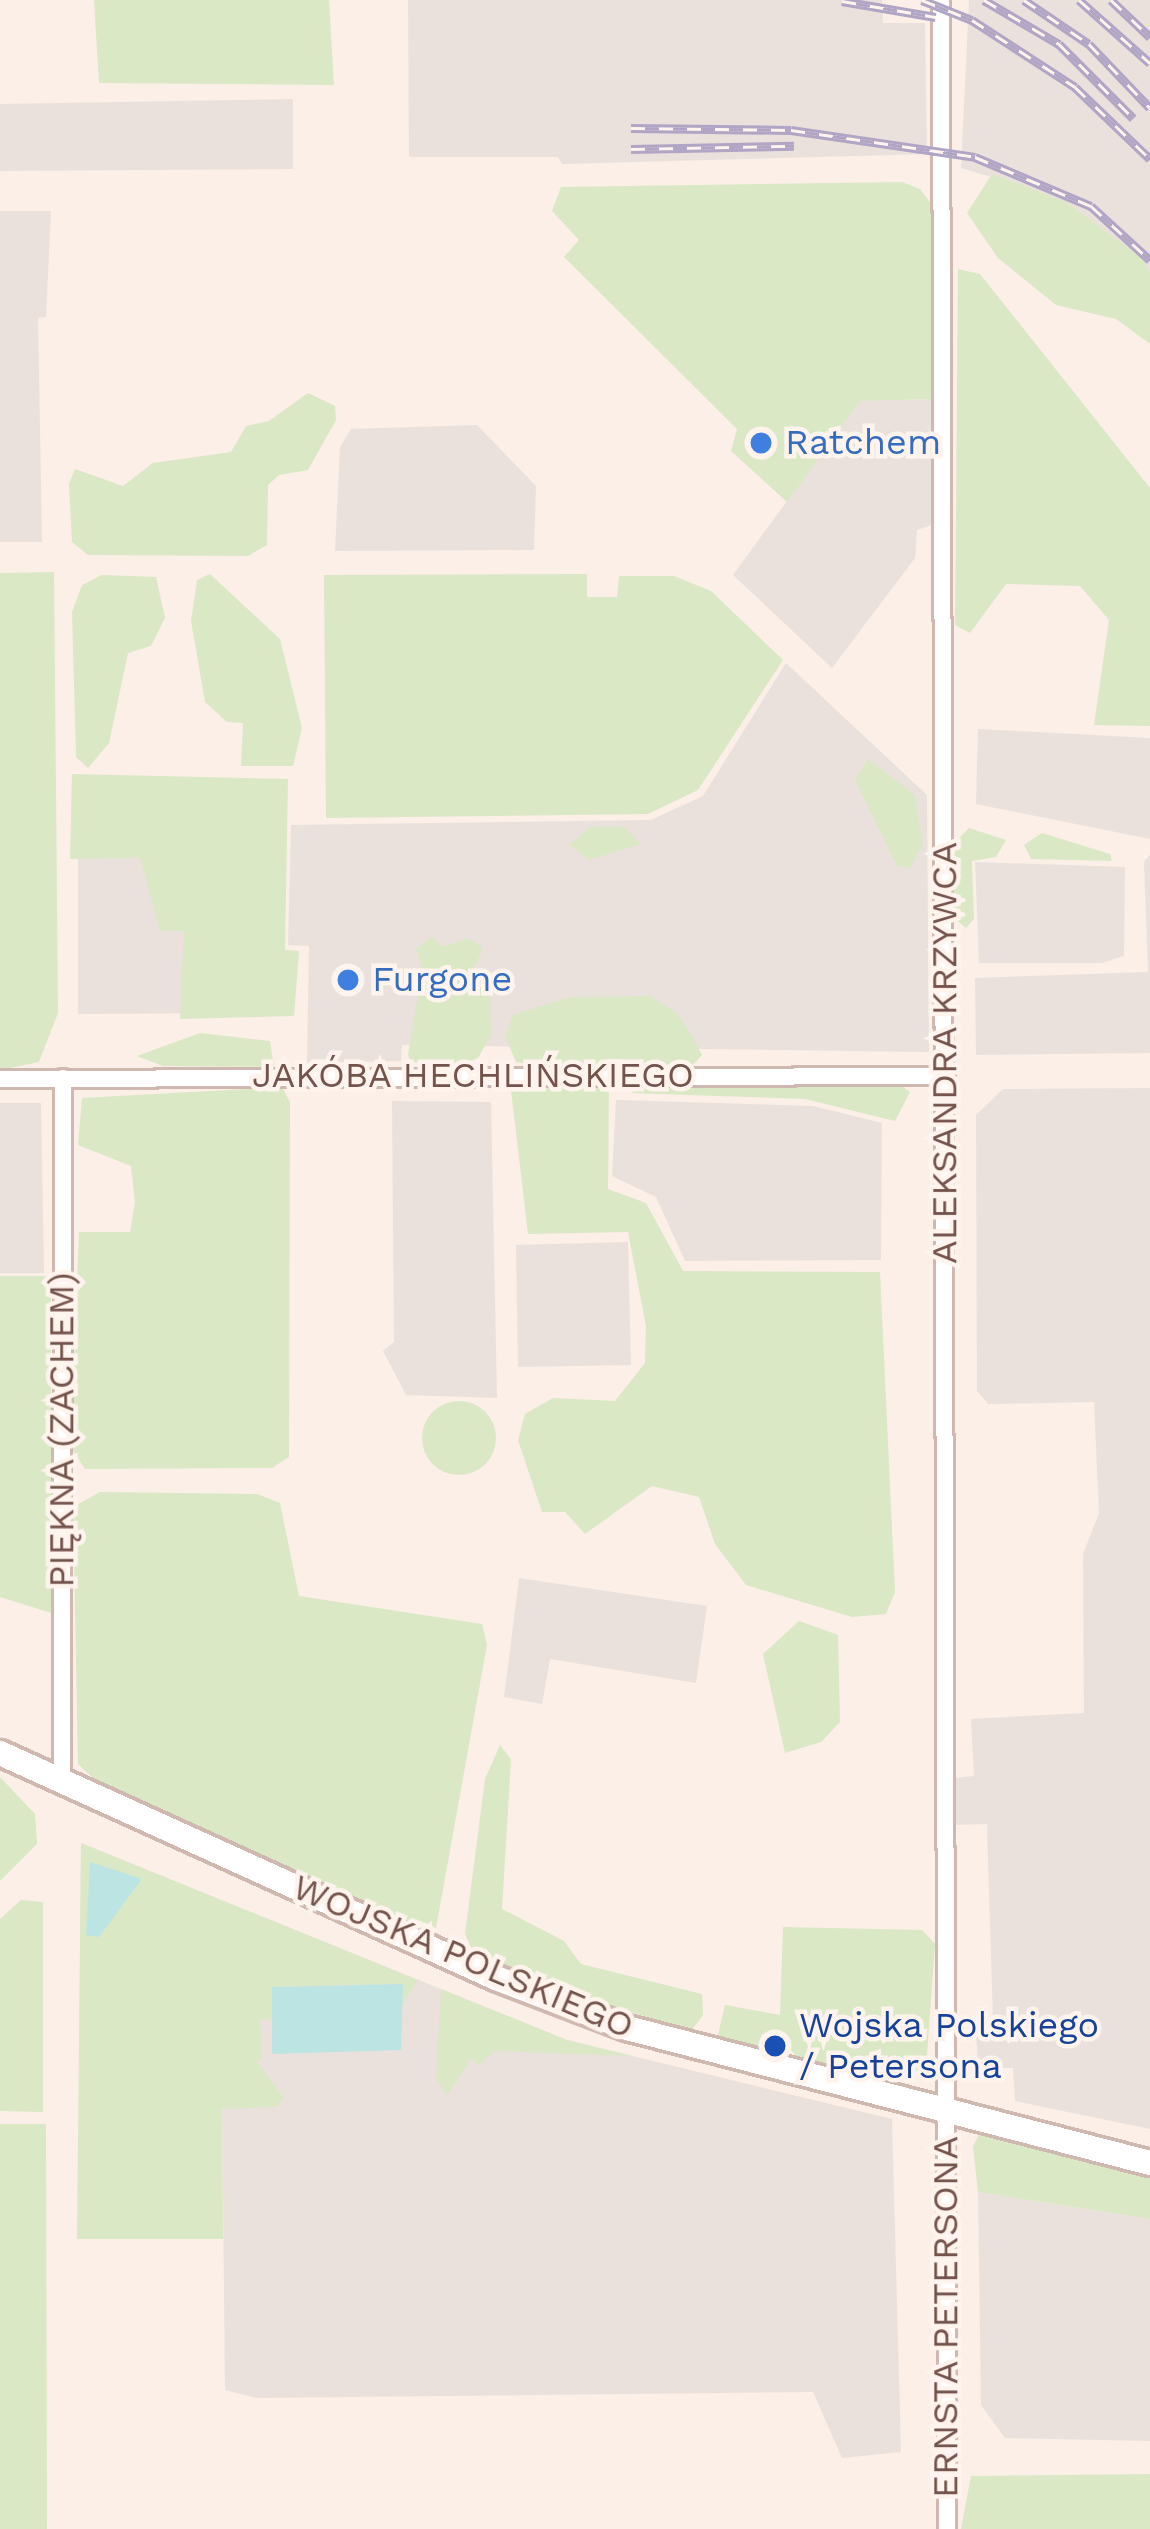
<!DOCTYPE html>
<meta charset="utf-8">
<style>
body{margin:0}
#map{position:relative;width:1150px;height:2529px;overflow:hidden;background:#fbefe7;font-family:"Work Sans",sans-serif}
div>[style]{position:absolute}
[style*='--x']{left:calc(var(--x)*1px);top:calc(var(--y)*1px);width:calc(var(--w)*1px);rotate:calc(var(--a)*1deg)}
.industrial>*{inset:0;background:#eae1dd}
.green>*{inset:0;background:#dae8c5}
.round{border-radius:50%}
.water>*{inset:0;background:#bce4e3}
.roads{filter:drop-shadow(3px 0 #cfb8b0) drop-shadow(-3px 0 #cfb8b0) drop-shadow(0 3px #cfb8b0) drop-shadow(0 -3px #cfb8b0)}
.street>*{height:16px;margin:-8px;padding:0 8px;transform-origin:8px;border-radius:8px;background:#fff}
.secondary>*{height:24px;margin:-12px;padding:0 12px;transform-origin:12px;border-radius:12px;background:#fff}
.rail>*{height:9px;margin-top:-4.5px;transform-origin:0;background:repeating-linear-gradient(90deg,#fef4ed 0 14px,#b0a5c5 0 28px);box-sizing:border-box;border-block:3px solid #b0a5c5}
.dots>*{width:33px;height:33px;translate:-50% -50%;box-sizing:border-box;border:6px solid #fef4ed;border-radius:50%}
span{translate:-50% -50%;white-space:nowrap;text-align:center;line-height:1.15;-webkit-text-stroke:9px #fef4ed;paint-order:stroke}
.shop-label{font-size:36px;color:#366cbe}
.left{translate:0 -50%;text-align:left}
.street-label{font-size:36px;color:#74534c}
.transit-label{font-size:36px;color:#164399}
</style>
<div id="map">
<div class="industrial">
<i style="clip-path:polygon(408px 0,882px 0,883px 23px,925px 23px,927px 154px,562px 164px,558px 157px,409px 157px)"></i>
<i style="clip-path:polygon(969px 0,1150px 0,1150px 277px,1024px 187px,961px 168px)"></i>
<i style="clip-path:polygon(293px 99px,293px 169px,0 171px,0 104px)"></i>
<i style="clip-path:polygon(0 211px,51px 211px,46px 317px,38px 318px,42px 542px,0 542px)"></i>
<i style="clip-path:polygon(931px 399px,932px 525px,917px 530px,915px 558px,832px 668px,733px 575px,860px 401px)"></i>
<i style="clip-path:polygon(477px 425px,536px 486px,534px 550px,335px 551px,340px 447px,351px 429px)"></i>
<i style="clip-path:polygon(786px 663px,927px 795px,929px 1052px,402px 1045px,401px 1061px,307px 1063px,309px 946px,288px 945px,291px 825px,651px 820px,703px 796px)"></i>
<i style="clip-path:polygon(978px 729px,1150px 738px,1150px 839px,976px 804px)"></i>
<i style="clip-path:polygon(78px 778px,277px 1013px,78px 1014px)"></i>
<i style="clip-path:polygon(1150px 855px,1150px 1053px,976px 1055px,975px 978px,1148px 972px,1144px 862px)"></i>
<i style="clip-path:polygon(975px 862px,1125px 867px,1124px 956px,1102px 963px,979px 963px)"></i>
<i style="clip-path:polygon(1150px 1088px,1150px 2129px,1015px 2101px,1013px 2068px,978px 2068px,976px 2030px,993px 2022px,987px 1824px,953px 1825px,953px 1778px,974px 1776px,971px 1719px,1084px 1713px,1083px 1554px,1099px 1513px,1094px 1402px,988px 1404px,977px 1391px,976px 1115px,1003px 1089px)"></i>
<i style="clip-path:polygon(616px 1100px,813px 1106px,882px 1123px,881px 1260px,685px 1261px,656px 1197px,612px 1176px)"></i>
<i style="clip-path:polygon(392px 1101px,491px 1102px,497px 1398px,406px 1395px,383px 1351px,394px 1342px)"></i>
<i style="clip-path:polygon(0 1103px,41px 1103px,44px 1273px,0 1273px)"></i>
<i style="clip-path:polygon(628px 1242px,631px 1365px,518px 1367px,516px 1245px)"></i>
<i style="clip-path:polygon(519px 1578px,707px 1606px,696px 1683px,550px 1659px,542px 1704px,504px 1697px)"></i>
<i style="clip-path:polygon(81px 1843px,567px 2040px,892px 2119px,901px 2452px,842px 2458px,813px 2392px,257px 2398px,225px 2390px,222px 2094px,79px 2102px)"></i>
<i style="clip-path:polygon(978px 2192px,1150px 2219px,1150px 2441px,1005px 2438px,981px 2405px)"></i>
</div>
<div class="green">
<i style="clip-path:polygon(94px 0,329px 0,334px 85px,99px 83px)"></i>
<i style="clip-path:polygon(992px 174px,1066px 202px,1141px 257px,1150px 272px,1150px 344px,1116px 319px,1056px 305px,998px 258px,967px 213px)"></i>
<i style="clip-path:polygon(902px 182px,920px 189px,934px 208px,931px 399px,860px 401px,787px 502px,731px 451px,737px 429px,564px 257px,579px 240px,552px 211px,561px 187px)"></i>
<i style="clip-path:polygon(958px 269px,980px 274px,1150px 488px,1150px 726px,1094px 725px,1109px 620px,1080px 586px,1006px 584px,970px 633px,955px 625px)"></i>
<i style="clip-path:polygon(308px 393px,335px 406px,336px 420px,308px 470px,279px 475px,268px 485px,267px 545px,248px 556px,88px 555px,72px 542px,69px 484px,75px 469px,123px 486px,153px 463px,231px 452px,246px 426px,269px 421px)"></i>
<i style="clip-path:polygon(54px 572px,58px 1013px,39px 1062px,0 1070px,0 573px)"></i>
<i style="clip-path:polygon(210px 574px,280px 639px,302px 728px,293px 766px,241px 766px,243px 723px,227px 722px,205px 702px,191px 621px,197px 580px)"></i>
<i style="clip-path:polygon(587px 574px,587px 597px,617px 597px,619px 576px,674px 576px,711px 591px,783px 660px,698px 790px,648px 814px,326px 818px,324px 575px)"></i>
<i style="clip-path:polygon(102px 575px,156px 577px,165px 618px,151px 646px,128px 653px,109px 743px,88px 768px,76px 757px,72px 612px,82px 585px)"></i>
<i style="clip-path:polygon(868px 759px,915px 795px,923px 844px,910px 868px,897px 866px,855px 780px)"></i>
<i style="clip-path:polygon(72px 774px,288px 779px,285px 950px,299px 951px,294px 1016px,180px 1019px,184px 931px,160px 931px,140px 858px,70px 859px)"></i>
<i style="clip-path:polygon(590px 827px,625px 827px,640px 844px,589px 860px,569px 845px)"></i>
<i style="clip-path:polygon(969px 828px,1006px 840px,996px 857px,972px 861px,974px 919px,966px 928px,954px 918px,954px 843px)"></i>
<i style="clip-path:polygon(1042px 833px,1110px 854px,1112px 861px,1031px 859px,1024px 845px)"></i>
<i style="clip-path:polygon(432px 937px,443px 947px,468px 938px,483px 948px,471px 975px,490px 997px,491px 1035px,478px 1058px,464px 1064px,411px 1062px,408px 1055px,422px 970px,416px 948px)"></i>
<i style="clip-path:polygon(650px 996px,678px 1014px,691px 1034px,702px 1055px,694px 1064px,551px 1067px,516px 1062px,505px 1036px,513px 1015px,570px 997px)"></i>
<i style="clip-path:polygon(200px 1033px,270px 1041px,274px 1067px,163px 1066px,137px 1056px)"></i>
<i style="clip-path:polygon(599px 1079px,609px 1087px,608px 1189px,646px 1203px,683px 1271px,880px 1272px,895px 1592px,886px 1614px,852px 1617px,746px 1585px,715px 1544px,699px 1497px,652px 1486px,585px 1534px,565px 1512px,542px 1512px,518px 1440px,525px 1414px,553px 1398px,615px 1401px,645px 1363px,646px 1326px,628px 1232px,528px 1234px,511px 1090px,519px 1081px)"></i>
<i style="clip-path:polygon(896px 1082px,910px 1092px,895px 1121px,805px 1099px,632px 1093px,637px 1083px)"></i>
<i style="clip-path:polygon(282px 1087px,290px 1102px,289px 1457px,272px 1468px,85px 1469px,71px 1448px,79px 1232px,130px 1232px,135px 1202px,131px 1166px,78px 1145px,82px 1098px)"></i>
<i style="clip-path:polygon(0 1276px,51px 1276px,51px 1613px,0 1597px)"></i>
<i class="round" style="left:422px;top:1401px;width:74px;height:74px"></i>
<i style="clip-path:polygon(100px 1492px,257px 1494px,280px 1503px,299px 1596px,482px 1624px,487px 1645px,436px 1928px,409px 1926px,93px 1778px,78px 1764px,73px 1507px)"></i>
<i style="clip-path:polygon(799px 1621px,838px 1635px,840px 1722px,821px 1742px,785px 1753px,763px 1654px)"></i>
<i style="clip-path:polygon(500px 1745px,511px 1759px,502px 1909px,564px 1941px,581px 1964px,702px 1994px,703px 2015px,691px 2031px,516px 1976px,473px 1952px,465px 1934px,485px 1779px)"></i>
<i style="clip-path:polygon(0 1777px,35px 1814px,37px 1844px,0 1881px)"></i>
<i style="clip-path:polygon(81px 1843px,418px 1980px,402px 2005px,402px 1984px,272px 1987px,272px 2019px,260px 2020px,262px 2059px,256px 2060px,284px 2098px,277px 2107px,222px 2109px,223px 2239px,77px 2239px)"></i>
<i style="clip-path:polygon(21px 1900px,43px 1902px,43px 2112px,0 2111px,0 1919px)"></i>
<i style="clip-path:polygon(783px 1927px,922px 1930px,935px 1944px,926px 2069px,892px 2080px,796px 2056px,779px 2036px,762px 2034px,759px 2048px,718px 2035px,725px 2005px,780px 2015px)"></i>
<i style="clip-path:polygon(441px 1989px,567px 2040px,632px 2056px,494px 2051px,479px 2065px,471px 2058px,447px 2096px,436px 2078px)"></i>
<i style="clip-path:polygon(0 2124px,46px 2124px,47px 2529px,0 2529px)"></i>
<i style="clip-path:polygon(980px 2132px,1150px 2178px,1150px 2219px,978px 2192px,973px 2147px)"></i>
<i style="clip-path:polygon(1150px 2474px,1150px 2529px,961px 2529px,971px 2476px)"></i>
</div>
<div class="water">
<i style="clip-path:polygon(90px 1862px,142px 1879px,99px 1937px,86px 1935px)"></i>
<i style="clip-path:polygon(403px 1984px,401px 2050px,272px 2054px,272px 1987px)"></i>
</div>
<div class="roads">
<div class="street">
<i style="--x:941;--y:0;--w:2529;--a:89.86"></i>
<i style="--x:0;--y:1079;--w:946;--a:-0.18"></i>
<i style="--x:62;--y:1781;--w:703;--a:-89.92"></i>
</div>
<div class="secondary">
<i style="--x:0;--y:1753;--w:545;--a:24.4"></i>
<i style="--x:496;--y:1978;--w:140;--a:20.9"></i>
<i style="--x:627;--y:2028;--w:540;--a:14.47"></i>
</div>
</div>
<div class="rail">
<i style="--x:922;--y:0;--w:54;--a:21.8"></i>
<i style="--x:972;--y:20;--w:123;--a:33"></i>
<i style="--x:1075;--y:87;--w:104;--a:43.8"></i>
<i style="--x:984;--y:0;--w:87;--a:30.4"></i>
<i style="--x:1059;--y:44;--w:105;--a:45"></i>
<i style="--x:1024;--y:0;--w:78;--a:34.1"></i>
<i style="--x:1089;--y:44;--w:88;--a:46.4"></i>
<i style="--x:1079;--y:0;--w:95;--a:41.6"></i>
<i style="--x:1111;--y:0;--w:54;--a:43.5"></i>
<i style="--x:842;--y:1;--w:95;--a:9.7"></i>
<i style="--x:631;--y:128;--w:160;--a:0.7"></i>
<i style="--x:791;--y:130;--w:186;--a:8.3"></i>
<i style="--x:975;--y:157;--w:126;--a:22.9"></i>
<i style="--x:1091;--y:206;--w:80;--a:42.5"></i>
<i style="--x:631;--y:149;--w:163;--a:-1.1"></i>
</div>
<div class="dots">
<i style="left:761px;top:443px;background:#3f7fe0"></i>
<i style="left:348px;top:980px;background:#3f7fe0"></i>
<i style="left:775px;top:2046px;background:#1a4fb4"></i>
</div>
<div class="shop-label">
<span class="left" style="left:785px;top:443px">Ratchem</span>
<span class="left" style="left:372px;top:980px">Furgone</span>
</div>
<div class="street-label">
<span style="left:945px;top:1053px;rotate:-90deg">ALEKSANDRA KRZYWCA</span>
<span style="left:473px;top:1076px">JAKÓBA HECHLIŃSKIEGO</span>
<span style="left:62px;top:1430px;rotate:-90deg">PIĘKNA (ZACHEM)</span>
<span style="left:463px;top:1957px;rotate:23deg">WOJSKA POLSKIEGO</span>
<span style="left:946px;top:2317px;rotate:-90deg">ERNSTA PETERSONA</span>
</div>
<div class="transit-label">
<span class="left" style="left:799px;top:2046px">Wojska Polskiego<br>/ Petersona</span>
</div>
</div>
